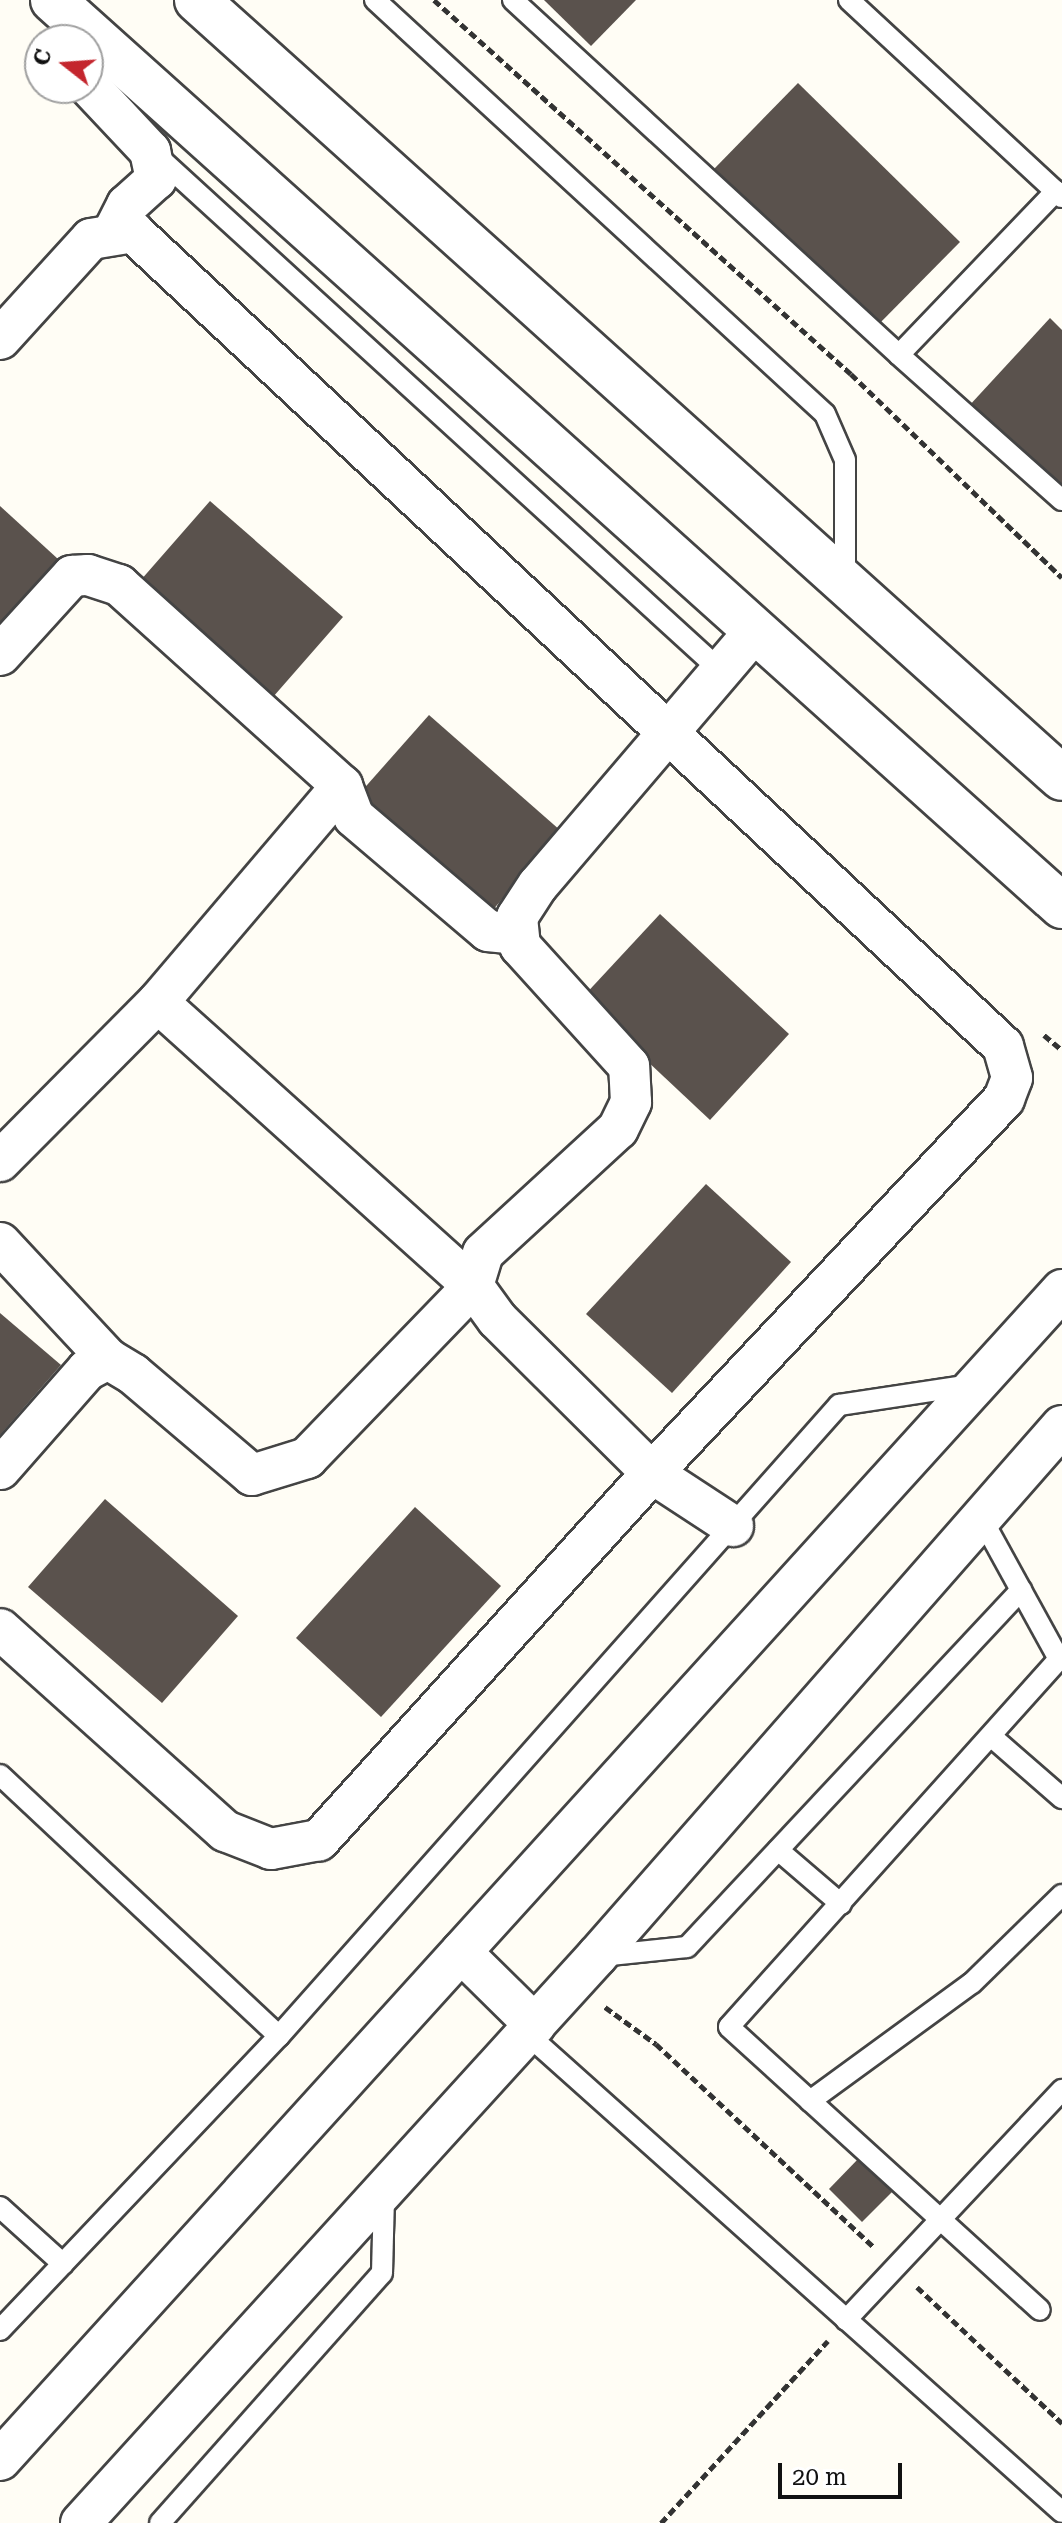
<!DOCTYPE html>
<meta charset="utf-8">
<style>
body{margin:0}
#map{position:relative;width:1062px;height:2523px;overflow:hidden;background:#fffdf5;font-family:"Roboto Serif",serif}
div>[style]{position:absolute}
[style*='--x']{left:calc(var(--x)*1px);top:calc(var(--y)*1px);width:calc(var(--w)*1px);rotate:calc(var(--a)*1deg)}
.building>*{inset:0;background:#5a524d}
.path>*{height:5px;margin-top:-2.5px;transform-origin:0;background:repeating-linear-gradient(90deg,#333 0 8px,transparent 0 12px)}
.roads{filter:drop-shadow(2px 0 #444) drop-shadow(-2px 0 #444) drop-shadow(0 2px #444) drop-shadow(0 -2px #444)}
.service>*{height:20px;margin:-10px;padding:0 10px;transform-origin:10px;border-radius:10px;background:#fff}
.minor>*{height:40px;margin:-20px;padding:0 20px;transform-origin:20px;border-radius:20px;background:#fff}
.tertiary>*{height:44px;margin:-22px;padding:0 22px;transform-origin:22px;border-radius:22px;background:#fff}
span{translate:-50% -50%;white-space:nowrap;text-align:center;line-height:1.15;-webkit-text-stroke:8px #fff;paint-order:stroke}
.north{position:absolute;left:24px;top:24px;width:80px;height:80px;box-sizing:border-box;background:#fff;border:2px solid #a0a0a0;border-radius:50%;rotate:287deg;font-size:22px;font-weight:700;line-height:32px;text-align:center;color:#111}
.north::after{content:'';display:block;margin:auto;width:28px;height:36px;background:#c4262e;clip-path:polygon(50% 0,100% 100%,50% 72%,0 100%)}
.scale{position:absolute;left:778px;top:2463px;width:124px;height:36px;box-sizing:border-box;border:4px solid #111;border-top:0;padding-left:10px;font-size:24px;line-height:28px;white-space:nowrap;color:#111;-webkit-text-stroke:6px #fff;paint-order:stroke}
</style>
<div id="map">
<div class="building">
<i style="clip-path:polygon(544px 0,636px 0,591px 46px)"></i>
<i style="clip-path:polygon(798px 83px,960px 242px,875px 328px,714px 169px)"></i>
<i style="clip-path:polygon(1050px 318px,1062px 330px,1062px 494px,968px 407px)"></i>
<i style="clip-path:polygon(210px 501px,343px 617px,266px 705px,133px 589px)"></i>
<i style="clip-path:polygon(0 506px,70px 570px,0 646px)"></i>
<i style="clip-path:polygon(429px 715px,561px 831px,485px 919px,352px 802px)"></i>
<i style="clip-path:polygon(660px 914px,789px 1034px,710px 1120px,581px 999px)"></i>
<i style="clip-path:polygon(706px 1184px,791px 1262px,672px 1393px,586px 1314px)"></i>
<i style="clip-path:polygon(0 1313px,61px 1365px,0 1435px)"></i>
<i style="clip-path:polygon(105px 1499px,238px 1616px,162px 1703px,28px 1587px)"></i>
<i style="clip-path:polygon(415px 1507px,501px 1586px,381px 1717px,296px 1638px)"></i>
<i style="clip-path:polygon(859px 2158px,893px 2191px,862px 2222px,829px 2189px)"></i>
</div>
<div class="path">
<i style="--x:434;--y:0;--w:560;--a:41.89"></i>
<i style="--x:851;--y:374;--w:293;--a:44"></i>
<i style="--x:1044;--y:1035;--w:23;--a:40"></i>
<i style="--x:605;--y:2007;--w:63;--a:36"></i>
<i style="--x:656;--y:2044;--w:299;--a:43"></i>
<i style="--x:917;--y:2287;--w:199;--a:43.2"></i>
<i style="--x:661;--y:2523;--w:247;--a:-47.5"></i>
</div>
<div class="roads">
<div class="service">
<i style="--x:375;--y:0;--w:611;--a:42.61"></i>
<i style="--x:825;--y:414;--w:50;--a:66.5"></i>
<i style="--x:845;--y:460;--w:119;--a:90"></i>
<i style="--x:513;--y:0;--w:524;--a:42.6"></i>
<i style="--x:849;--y:0;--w:290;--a:42.8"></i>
<i style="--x:157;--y:156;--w:764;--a:42.4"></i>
<i style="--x:1056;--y:191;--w:227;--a:133.8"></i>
<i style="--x:899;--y:355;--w:218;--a:41.7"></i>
<i style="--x:983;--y:1521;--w:158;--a:61.2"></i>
<i style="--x:1059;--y:1659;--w:494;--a:131.9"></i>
<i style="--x:729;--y:2027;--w:420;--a:42.3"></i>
<i style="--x:992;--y:1737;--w:93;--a:41.1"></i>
<i style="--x:0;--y:1775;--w:382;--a:43.1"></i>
<i style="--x:778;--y:1850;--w:83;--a:40.6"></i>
<i style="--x:601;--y:1956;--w:86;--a:-6"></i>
<i style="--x:687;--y:1947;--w:489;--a:-46.9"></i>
<i style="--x:527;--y:2034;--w:717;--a:41.78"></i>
<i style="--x:810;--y:2101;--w:200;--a:-36.1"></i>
<i style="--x:972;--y:1983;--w:126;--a:-44.4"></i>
<i style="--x:0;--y:2207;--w:85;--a:42.1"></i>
<i style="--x:846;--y:2320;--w:316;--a:-46.8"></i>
<i style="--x:0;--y:2330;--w:405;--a:-46.5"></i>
<i style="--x:279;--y:2036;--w:844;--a:-48.41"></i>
<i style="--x:839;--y:1405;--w:134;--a:-8.6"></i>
<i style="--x:160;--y:2523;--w:334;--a:-48.4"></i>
<i style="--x:382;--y:2273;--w:78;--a:-88.5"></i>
</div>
<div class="minor">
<i style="--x:88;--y:85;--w:91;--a:46.8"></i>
<i style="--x:150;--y:151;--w:29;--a:78"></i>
<i style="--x:156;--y:179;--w:39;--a:138"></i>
<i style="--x:127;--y:205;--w:30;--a:117"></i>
<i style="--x:0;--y:339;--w:135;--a:-47.7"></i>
<i style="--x:91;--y:239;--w:43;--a:-9.5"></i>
<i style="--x:133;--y:232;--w:1191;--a:43.1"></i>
<i style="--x:1003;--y:1046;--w:33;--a:74"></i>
<i style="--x:1012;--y:1078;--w:22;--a:111"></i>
<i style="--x:1004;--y:1099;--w:514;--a:133.26"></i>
<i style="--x:652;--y:1473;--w:496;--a:132.2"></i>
<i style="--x:319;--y:1840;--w:49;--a:169.4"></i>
<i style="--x:271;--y:1849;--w:49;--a:-158.6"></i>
<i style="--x:225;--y:1831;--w:302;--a:-138.1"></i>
<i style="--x:0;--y:655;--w:107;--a:-47.7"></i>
<i style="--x:72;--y:576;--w:16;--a:-4"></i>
<i style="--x:88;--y:575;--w:33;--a:18"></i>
<i style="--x:119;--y:585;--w:300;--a:42"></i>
<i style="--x:342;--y:786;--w:33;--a:69"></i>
<i style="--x:354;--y:817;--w:176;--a:40.4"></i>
<i style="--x:488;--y:931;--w:30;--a:6"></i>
<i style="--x:0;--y:1161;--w:224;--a:-45.2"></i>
<i style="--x:158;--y:1002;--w:284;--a:-49.6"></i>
<i style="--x:0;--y:1243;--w:158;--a:47"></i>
<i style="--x:0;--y:1469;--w:132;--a:-48.7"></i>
<i style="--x:87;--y:1370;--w:24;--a:-28"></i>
<i style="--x:108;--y:1359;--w:29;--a:31"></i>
<i style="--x:133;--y:1374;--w:156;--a:40.3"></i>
<i style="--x:252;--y:1475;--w:58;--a:-17.2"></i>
<i style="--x:307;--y:1458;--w:239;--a:-46"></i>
<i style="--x:473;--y:1286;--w:424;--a:-138"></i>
<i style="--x:733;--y:1526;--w:97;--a:-146.8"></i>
<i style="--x:652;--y:1473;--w:218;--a:-135.2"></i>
<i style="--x:497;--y:1319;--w:41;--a:-126"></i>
<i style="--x:473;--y:1286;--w:34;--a:-73"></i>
<i style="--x:483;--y:1253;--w:183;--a:-42.6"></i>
<i style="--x:618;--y:1129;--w:30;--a:-64"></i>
<i style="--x:631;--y:1102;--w:36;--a:-93"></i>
<i style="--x:629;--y:1066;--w:162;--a:-132.2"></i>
<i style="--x:520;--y:946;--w:29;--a:-96"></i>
<i style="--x:517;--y:917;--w:38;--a:-57"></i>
<i style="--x:538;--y:885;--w:334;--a:-49.5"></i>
<i style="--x:461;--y:1952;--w:104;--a:44.6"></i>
<i style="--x:0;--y:2460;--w:1580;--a:-47.77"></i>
<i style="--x:81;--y:2523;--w:767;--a:-47.7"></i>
<i style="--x:597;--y:1956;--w:705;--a:-48.74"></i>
</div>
<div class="tertiary">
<i style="--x:53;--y:0;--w:1356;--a:41.92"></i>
<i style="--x:197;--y:0;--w:1163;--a:41.97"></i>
</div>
</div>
<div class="north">С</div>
<div class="scale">20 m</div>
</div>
